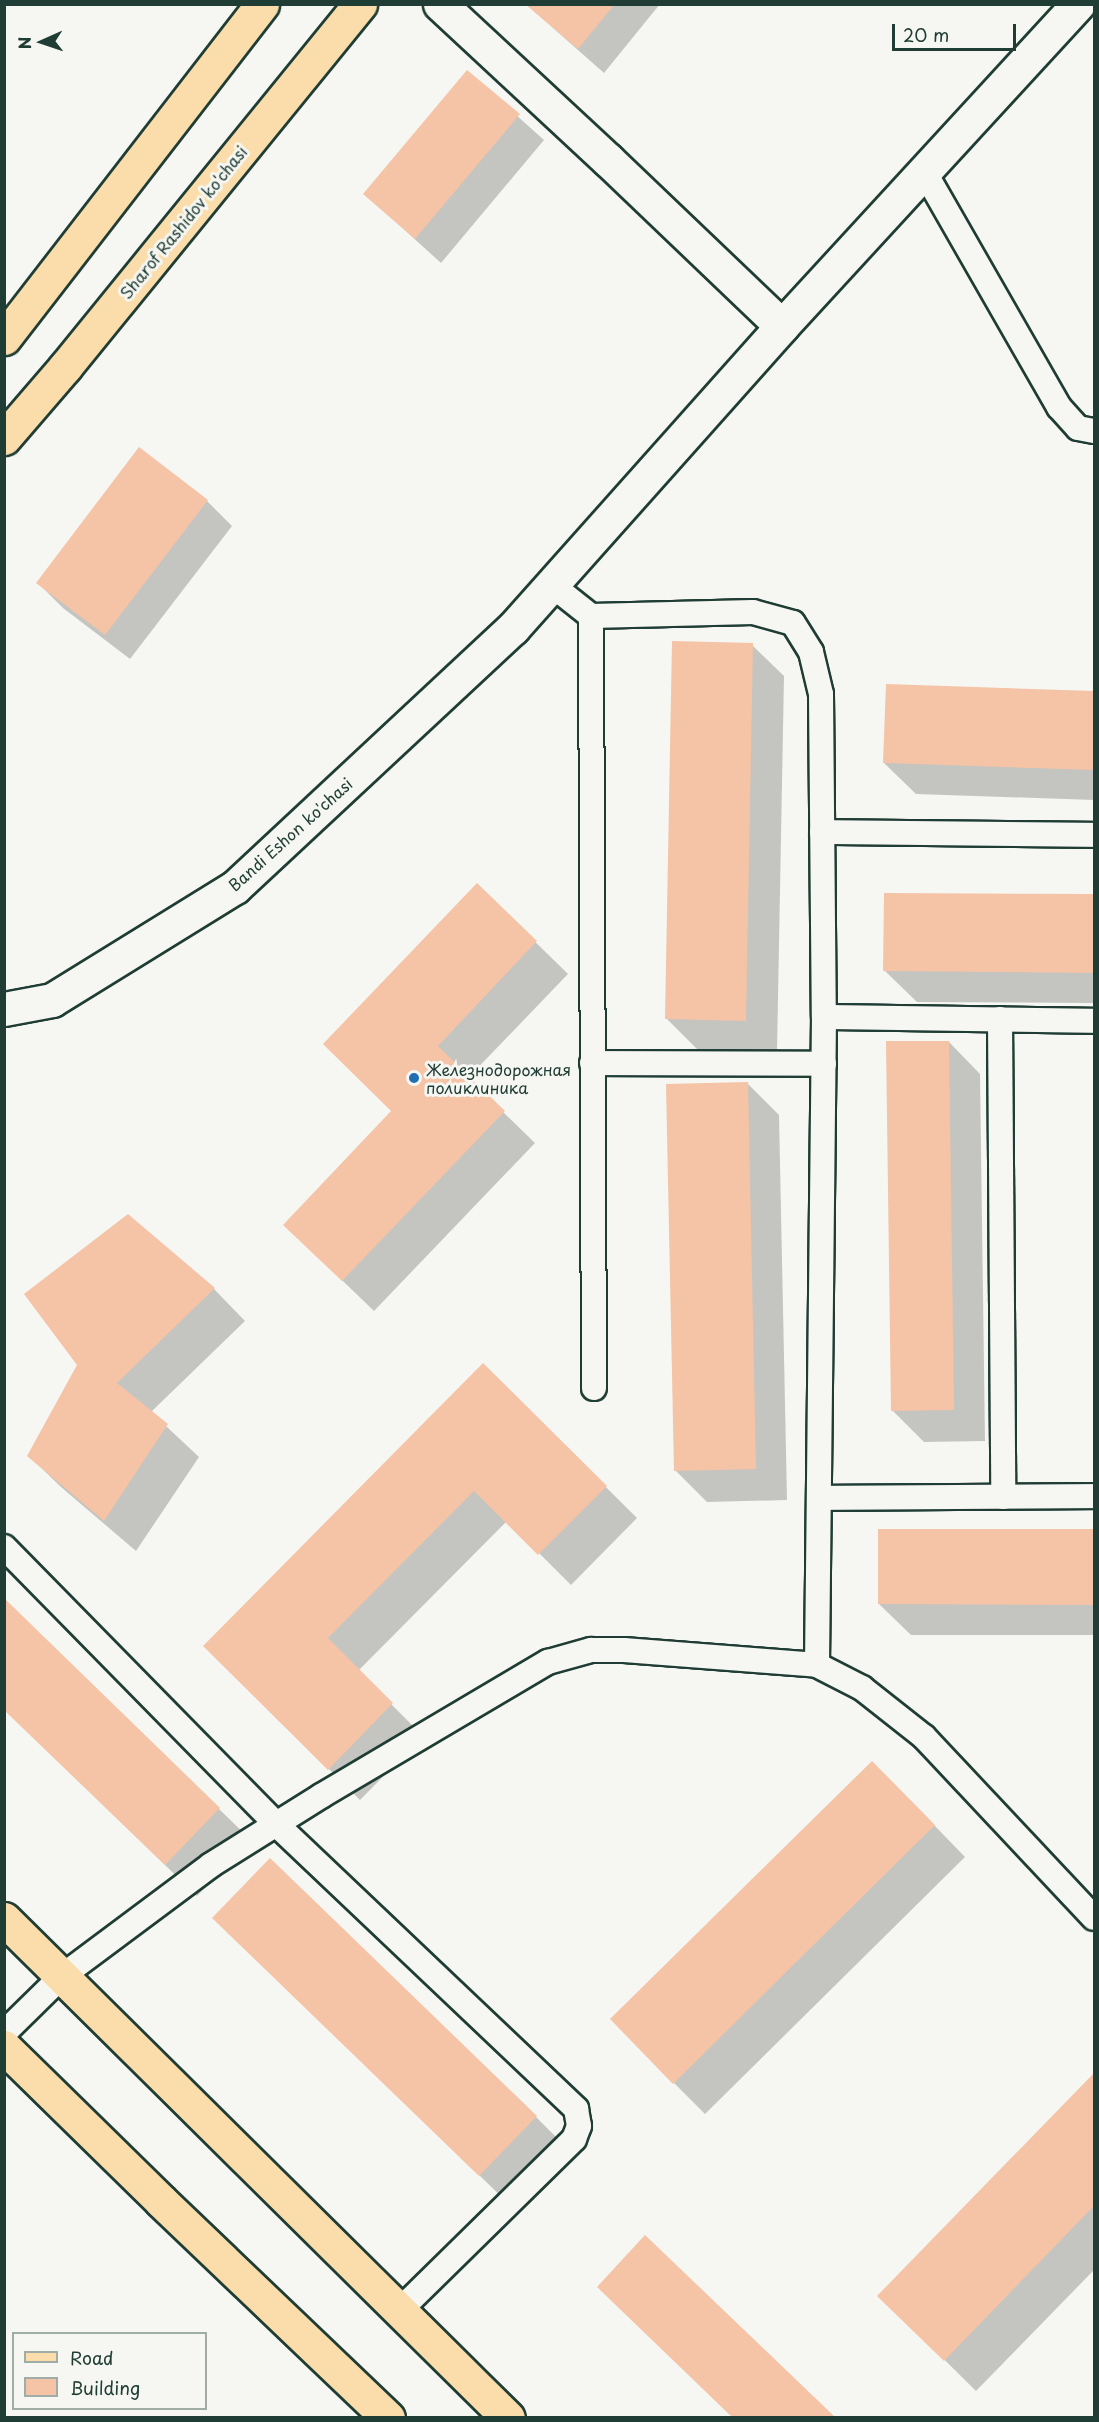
<!DOCTYPE html>
<meta charset="utf-8">
<style>
body{margin:0}
#map{position:relative;width:1099px;height:2422px;overflow:hidden;background:#f6f6f2;font-family:"Playpen Sans",sans-serif}
div>[style]{position:absolute}
[style*='--x']{left:calc(var(--x)*1px);top:calc(var(--y)*1px);width:calc(var(--w)*1px);rotate:calc(var(--a)*1deg)}
.shadow>*{inset:0;background:#0003}
.building>*{inset:0;background:#f5c3a5}
.roads{filter:drop-shadow(2px 0 #1f3d34) drop-shadow(-2px 0 #1f3d34) drop-shadow(0 2px #1f3d34) drop-shadow(0 -2px #1f3d34)}
.lane>*{height:24px;margin:-12px;padding:0 12px;transform-origin:12px;border-radius:12px;background:#f6f6f2}
.street>*{height:33px;margin:-16.5px;padding:0 16.5px;transform-origin:16.5px;border-radius:16.5px;background:#f6f6f2}
.primary>*{height:33px;margin:-16.5px;padding:0 16.5px;transform-origin:16.5px;border-radius:16.5px;background:#faddab}
.dots>*{width:16px;height:16px;translate:-50% -50%;box-sizing:border-box;border:3px solid #f6f6f2;border-radius:50%}
span{translate:-50% -50%;white-space:nowrap;text-align:center;line-height:1.15;-webkit-text-stroke:6px #f6f6f2;paint-order:stroke}
.street-label{font-size:16px;color:#1f3d34}
.poi-label{font-size:16px;color:#1f3d34}
.left{translate:0 -50%;text-align:left}
.frame{position:absolute;inset:0;border:6px solid #1f3d34;pointer-events:none}
.legend{position:absolute;left:12px;top:2332px;width:195px;height:78px;box-sizing:border-box;background:#f6f6f2;border:2px solid #a0aca6;margin:0;padding:8px 10px;list-style:none;font-size:18px;color:#1f3d34}
.legend li{display:flex;align-items:center;gap:12px;height:30px}
.legend b{width:30px;border:2px solid #a0aca6}
.north{position:absolute;left:12px;top:12px;width:60px;height:60px;-webkit-text-stroke:4px #f6f6f2;paint-order:stroke;rotate:267deg;font-size:16px;font-weight:700;line-height:24px;text-align:center;color:#1f3d34}
.north::after{content:'';display:block;margin:auto;width:21px;height:27px;background:#1f3d34;clip-path:polygon(50% 0,100% 100%,50% 72%,0 100%)}
.scale{position:absolute;left:892px;top:24px;width:124px;height:27px;box-sizing:border-box;border:3px solid #1f3d34;border-top:0;padding-left:8px;font-size:18px;line-height:21px;white-space:nowrap;color:#1f3d34;-webkit-text-stroke:4px #f6f6f2;paint-order:stroke}
</style>
<div id="map">
<div class="shadow">
<i style="clip-path:polygon(526px 4px,660px 4px,604px 73px)"></i>
<i style="clip-path:polygon(468px 72px,544px 140px,441px 263px,365px 194px)"></i>
<i style="clip-path:polygon(207px 501px,232px 526px,130px 659px,63px 608px,38px 583px)"></i>
<i style="clip-path:polygon(752px 645px,784px 676px,777px 1052px,698px 1050px,666px 1018px)"></i>
<i style="clip-path:polygon(887px 686px,1094px 692px,1094px 800px,916px 794px,884px 763px)"></i>
<i style="clip-path:polygon(477px 885px,568px 974px,468px 1078px,535px 1143px,374px 1311px,317px 1256px,393px 1112px)"></i>
<i style="clip-path:polygon(886px 894px,1094px 896px,1094px 1003px,917px 1002px,885px 971px)"></i>
<i style="clip-path:polygon(949px 1042px,980px 1074px,985px 1441px,924px 1442px,892px 1410px)"></i>
<i style="clip-path:polygon(748px 1084px,779px 1115px,787px 1500px,707px 1502px,675px 1470px)"></i>
<i style="clip-path:polygon(127px 1216px,214px 1289px,245px 1321px,151px 1412px,199px 1457px,136px 1551px,61px 1487px,29px 1456px,78px 1365px)"></i>
<i style="clip-path:polygon(483px 1365px,637px 1518px,571px 1585px,507px 1521px,358px 1671px,423px 1736px,360px 1800px,206px 1646px)"></i>
<i style="clip-path:polygon(880px 1530px,1094px 1531px,1094px 1635px,911px 1635px,879px 1604px)"></i>
<i style="clip-path:polygon(4px 1709px,219px 1809px,251px 1840px,197px 1896px)"></i>
<i style="clip-path:polygon(904px 1794px,965px 1857px,705px 2114px,674px 2083px)"></i>
<i style="clip-path:polygon(246px 1949px,536px 2117px,567px 2148px,511px 2206px)"></i>
<i style="clip-path:polygon(1094px 2075px,1094px 2270px,976px 2391px,880px 2296px)"></i>
</div>
<div class="building">
<i style="clip-path:polygon(525px 4px,615px 4px,578px 49px)"></i>
<i style="clip-path:polygon(467px 70px,520px 114px,415px 239px,363px 194px)"></i>
<i style="clip-path:polygon(139px 447px,208px 500px,105px 635px,36px 583px)"></i>
<i style="clip-path:polygon(672px 641px,753px 643px,746px 1021px,665px 1019px)"></i>
<i style="clip-path:polygon(886px 684px,1094px 691px,1094px 770px,883px 763px)"></i>
<i style="clip-path:polygon(477px 883px,537px 941px,438px 1046px,505px 1111px,342px 1281px,283px 1225px,391px 1111px,323px 1044px)"></i>
<i style="clip-path:polygon(884px 893px,1094px 894px,1094px 973px,883px 971px)"></i>
<i style="clip-path:polygon(886px 1041px,949px 1041px,954px 1410px,891px 1411px)"></i>
<i style="clip-path:polygon(748px 1082px,756px 1469px,674px 1471px,666px 1084px)"></i>
<i style="clip-path:polygon(128px 1214px,215px 1288px,117px 1383px,168px 1424px,104px 1521px,27px 1456px,77px 1365px,24px 1294px)"></i>
<i style="clip-path:polygon(483px 1363px,607px 1486px,538px 1555px,474px 1491px,328px 1638px,393px 1703px,328px 1770px,203px 1646px)"></i>
<i style="clip-path:polygon(878px 1529px,1094px 1529px,1094px 1605px,878px 1604px)"></i>
<i style="clip-path:polygon(4px 1598px,220px 1808px,165px 1865px,4px 1710px)"></i>
<i style="clip-path:polygon(872px 1761px,935px 1825px,673px 2084px,610px 2019px)"></i>
<i style="clip-path:polygon(270px 1858px,537px 2116px,479px 2176px,212px 1918px)"></i>
<i style="clip-path:polygon(1094px 2073px,1094px 2206px,944px 2361px,877px 2296px)"></i>
<i style="clip-path:polygon(645px 2235px,836px 2418px,733px 2418px,597px 2287px)"></i>
</div>
<div class="roads">
<div class="lane">
<i style="--x:925;--y:173;--w:270;--a:60.2"></i>
<i style="--x:1059;--y:407;--w:28;--a:48"></i>
<i style="--x:1078;--y:428;--w:16;--a:11"></i>
<i style="--x:552;--y:585;--w:50;--a:38.5"></i>
<i style="--x:591;--y:616;--w:772;--a:89.78"></i>
<i style="--x:591;--y:616;--w:162;--a:-1.4"></i>
<i style="--x:753;--y:612;--w:41;--a:15.4"></i>
<i style="--x:793;--y:623;--w:34;--a:58"></i>
<i style="--x:811;--y:652;--w:43;--a:76.6"></i>
<i style="--x:821;--y:694;--w:323;--a:89.5"></i>
<i style="--x:824;--y:1017;--w:648;--a:90.62"></i>
<i style="--x:822;--y:832;--w:272;--a:0.6"></i>
<i style="--x:824;--y:1017;--w:270;--a:0.8"></i>
<i style="--x:1000;--y:1019;--w:478;--a:89.6"></i>
<i style="--x:592;--y:1063;--w:232;--a:0.2"></i>
<i style="--x:819;--y:1498;--w:275;--a:-0.4"></i>
<i style="--x:4;--y:1547;--w:388;--a:45.5"></i>
<i style="--x:276;--y:1824;--w:414;--a:43.5"></i>
<i style="--x:576;--y:2109;--w:17;--a:80"></i>
<i style="--x:579;--y:2126;--w:14;--a:111"></i>
<i style="--x:574;--y:2139;--w:245;--a:135.5"></i>
<i style="--x:4;--y:2033;--w:80;--a:-44.5"></i>
<i style="--x:61;--y:1977;--w:187;--a:-36.7"></i>
<i style="--x:211;--y:1865;--w:130;--a:-32.1"></i>
<i style="--x:321;--y:1796;--w:264;--a:-30.6"></i>
<i style="--x:548;--y:1662;--w:45;--a:-15.6"></i>
<i style="--x:591;--y:1650;--w:33;--a:0"></i>
<i style="--x:624;--y:1650;--w:194;--a:4.4"></i>
<i style="--x:817;--y:1665;--w:51;--a:27.1"></i>
<i style="--x:862;--y:1688;--w:79;--a:38.3"></i>
<i style="--x:924;--y:1737;--w:248;--a:46.8"></i>
</div>
<div class="street">
<i style="--x:440;--y:4;--w:229;--a:42.9"></i>
<i style="--x:608;--y:160;--w:240;--a:43.7"></i>
<i style="--x:4;--y:1009;--w:49;--a:-10.6"></i>
<i style="--x:52;--y:1000;--w:215;--a:-31.7"></i>
<i style="--x:235;--y:887;--w:380;--a:-43"></i>
<i style="--x:513;--y:628;--w:404;--a:-48.3"></i>
<i style="--x:782;--y:326;--w:437;--a:-47.4"></i>
</div>
<div class="primary">
<i style="--x:4;--y:338;--w:422;--a:-52.3"></i>
<i style="--x:4;--y:438;--w:94;--a:-49.3"></i>
<i style="--x:65;--y:367;--w:468;--a:-50.9"></i>
<i style="--x:4;--y:1919;--w:709;--a:44.71"></i>
<i style="--x:4;--y:2047;--w:220;--a:44.4"></i>
<i style="--x:161;--y:2201;--w:314;--a:43.7"></i>
</div>
</div>
<div class="dots">
<i style="left:414px;top:1078px;background:#1f6fb2"></i>
</div>
<div class="street-label">
<span style="left:183px;top:222px;rotate:-51deg">Sharof Rashidov ko'chasi</span>
<span style="left:290px;top:834px;rotate:-42deg">Bandi Eshon ko'chasi</span>
</div>
<div class="poi-label">
<span class="left" style="left:426px;top:1078px">Железнодорожная<br>поликлиника</span>
</div>
<div class="frame"></div>
<ul class="legend">
<li><b style="height:8px;background:#faddab"></b>Road</li>
<li><b style="height:16px;background:#f5c3a5"></b>Building</li>
</ul>
<div class="north">N</div>
<div class="scale">20 m</div>
</div>
